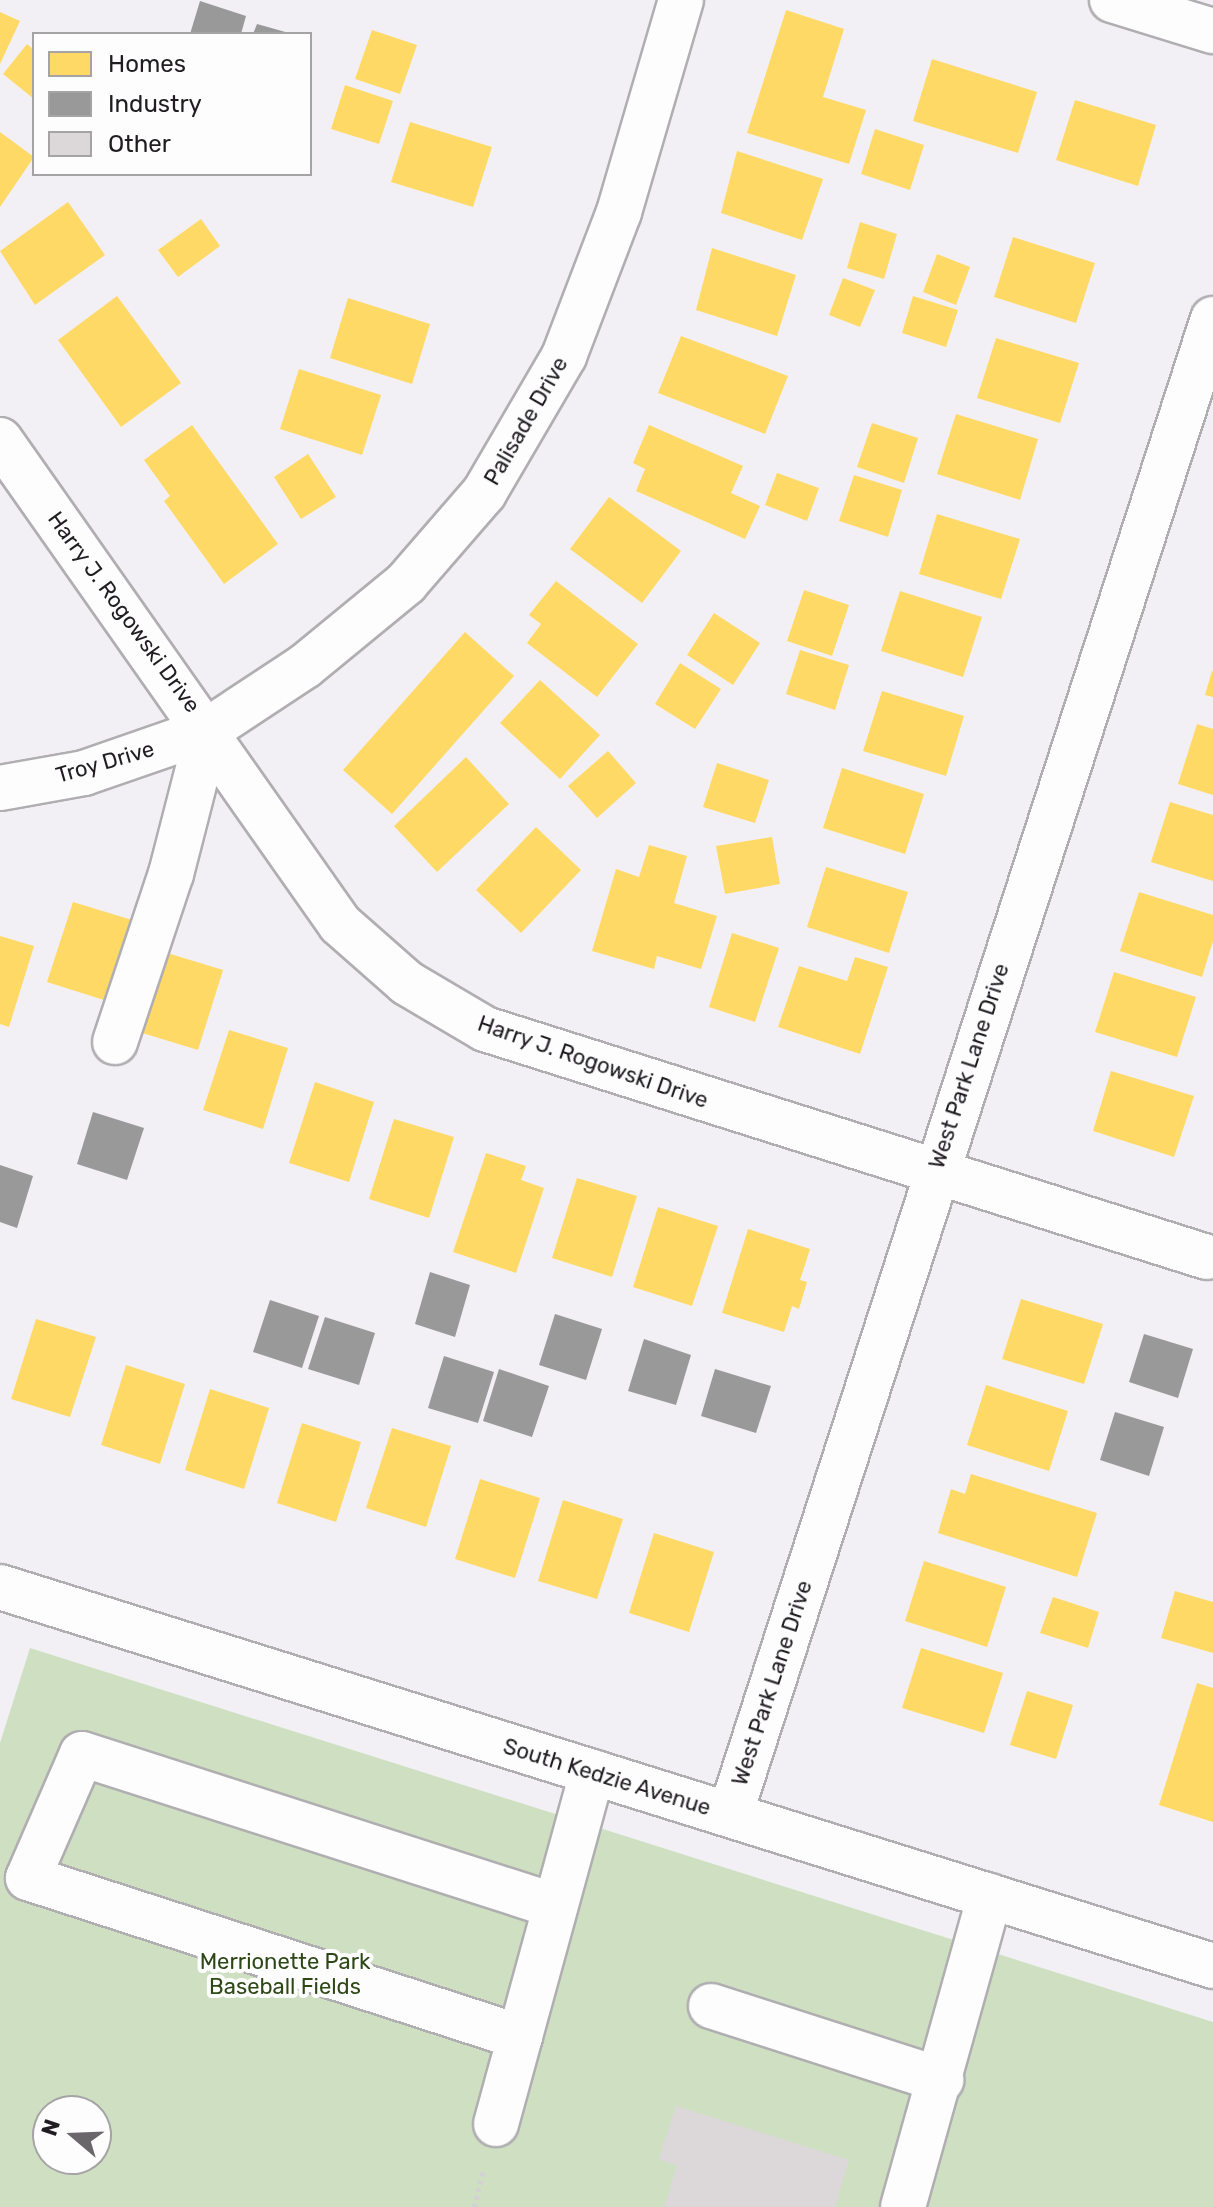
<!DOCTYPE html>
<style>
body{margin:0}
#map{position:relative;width:1213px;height:2207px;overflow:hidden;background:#f2f0f4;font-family:Rubik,sans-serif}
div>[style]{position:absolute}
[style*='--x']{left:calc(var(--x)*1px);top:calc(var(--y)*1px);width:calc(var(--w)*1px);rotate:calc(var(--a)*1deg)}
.green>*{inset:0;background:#cee0c1}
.homes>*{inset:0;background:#ffd966}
.industry>*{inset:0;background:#999}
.building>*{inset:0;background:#dcd8da}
.path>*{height:5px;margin-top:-2.5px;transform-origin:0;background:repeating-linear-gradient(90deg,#d3d1d3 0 4px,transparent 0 8px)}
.roads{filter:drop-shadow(2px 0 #b0aeb1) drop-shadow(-2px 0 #b0aeb1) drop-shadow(0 2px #b0aeb1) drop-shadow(0 -2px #b0aeb1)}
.minor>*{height:44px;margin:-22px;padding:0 22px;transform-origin:22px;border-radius:22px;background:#fdfdfd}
.major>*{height:44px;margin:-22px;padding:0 22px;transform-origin:22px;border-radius:22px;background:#fdfdfd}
span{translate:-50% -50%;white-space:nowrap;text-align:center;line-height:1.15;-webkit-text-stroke:8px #fefdfe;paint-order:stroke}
.street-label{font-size:22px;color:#1f1d20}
.park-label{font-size:22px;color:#2d4716}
.legend{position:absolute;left:32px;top:32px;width:280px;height:144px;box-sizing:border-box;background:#fefdfe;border:2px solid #a5a3a5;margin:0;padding:10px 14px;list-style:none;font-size:24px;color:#1f1d20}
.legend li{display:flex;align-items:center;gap:16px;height:40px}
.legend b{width:40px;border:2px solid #a5a3a5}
.north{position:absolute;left:32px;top:2095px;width:80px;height:80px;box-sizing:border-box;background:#fefdfe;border:2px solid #a5a3a5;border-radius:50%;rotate:289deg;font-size:22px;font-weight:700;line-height:32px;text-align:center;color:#1f1d20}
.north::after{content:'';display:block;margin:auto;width:28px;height:36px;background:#69676a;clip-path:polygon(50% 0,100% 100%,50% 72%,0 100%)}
</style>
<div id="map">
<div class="green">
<i style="clip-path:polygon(evenodd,30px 1648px,1213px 2022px,1213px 2207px,0 2207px,0 1743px,30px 1648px,48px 2111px,96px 2111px,96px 2159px,48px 2159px,48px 2111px)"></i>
</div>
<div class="homes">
<i style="clip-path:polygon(786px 10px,844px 29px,823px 97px,866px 110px,849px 164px,747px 133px)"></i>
<i style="clip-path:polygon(0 12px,20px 21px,0 64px)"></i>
<i style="clip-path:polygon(372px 30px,417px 45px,400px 94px,355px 79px)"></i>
<i style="clip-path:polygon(27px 44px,34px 50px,34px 99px,3px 74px)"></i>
<i style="clip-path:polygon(932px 59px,1037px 92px,1018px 153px,913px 121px)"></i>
<i style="clip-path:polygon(345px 85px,393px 101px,379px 144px,331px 129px)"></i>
<i style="clip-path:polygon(1075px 100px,1156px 125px,1138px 186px,1056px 160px)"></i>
<i style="clip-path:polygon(410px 122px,492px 147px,473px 207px,391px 182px)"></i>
<i style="clip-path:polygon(875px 129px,924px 145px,910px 190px,861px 174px)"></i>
<i style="clip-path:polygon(0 132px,34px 157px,0 207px)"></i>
<i style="clip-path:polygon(737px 151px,823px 179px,802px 240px,721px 213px)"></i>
<i style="clip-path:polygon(68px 202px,105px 255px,35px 305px,0 251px)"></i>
<i style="clip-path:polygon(201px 219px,220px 246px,178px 277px,158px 250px)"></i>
<i style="clip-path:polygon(860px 222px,897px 234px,884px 279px,847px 268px)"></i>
<i style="clip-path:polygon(1013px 237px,1095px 263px,1076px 323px,994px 297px)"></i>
<i style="clip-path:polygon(712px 248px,796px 275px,777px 336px,696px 310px)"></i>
<i style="clip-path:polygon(937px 254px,970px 267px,956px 305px,923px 292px)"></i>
<i style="clip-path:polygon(843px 278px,875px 290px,860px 327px,829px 315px)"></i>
<i style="clip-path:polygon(117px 296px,181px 383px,121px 427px,58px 340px)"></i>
<i style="clip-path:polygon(913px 296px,958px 310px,946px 347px,902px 333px)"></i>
<i style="clip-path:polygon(348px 298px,430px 324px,412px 384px,330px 358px)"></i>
<i style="clip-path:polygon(681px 336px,788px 376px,765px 434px,658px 393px)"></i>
<i style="clip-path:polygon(996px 338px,1079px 363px,1060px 423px,977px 398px)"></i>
<i style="clip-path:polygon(299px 369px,381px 395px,362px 455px,280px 429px)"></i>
<i style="clip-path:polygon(956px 414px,1038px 439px,1020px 500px,937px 474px)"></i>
<i style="clip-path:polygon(872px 423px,918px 438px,904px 483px,857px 467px)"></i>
<i style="clip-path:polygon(192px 425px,278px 544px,224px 584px,164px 501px,170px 496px,144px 460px)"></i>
<i style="clip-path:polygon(649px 425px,743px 466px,731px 493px,760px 506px,745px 539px,636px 491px,645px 469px,633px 463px)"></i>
<i style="clip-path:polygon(308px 454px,336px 497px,301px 519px,274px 477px)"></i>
<i style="clip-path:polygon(777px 473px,819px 488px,807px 521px,765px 505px)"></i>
<i style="clip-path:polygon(854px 475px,902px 490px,888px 537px,839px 521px)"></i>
<i style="clip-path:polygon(609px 497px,681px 551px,642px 603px,570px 549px)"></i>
<i style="clip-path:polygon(937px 514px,1020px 539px,1001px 599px,919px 574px)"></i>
<i style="clip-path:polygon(556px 581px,638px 644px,597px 697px,527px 643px,541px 624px,529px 615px)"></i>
<i style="clip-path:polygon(804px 590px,849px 605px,832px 656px,787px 641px)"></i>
<i style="clip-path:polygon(900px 591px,982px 617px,963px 677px,881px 651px)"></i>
<i style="clip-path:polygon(714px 613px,760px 643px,733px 685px,687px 655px)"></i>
<i style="clip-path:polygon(465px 632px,514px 676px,392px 814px,343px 770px)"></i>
<i style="clip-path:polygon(800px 650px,849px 665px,835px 710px,786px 694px)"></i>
<i style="clip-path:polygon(680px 663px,721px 689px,695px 729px,655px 704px)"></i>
<i style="clip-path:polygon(1212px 671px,1213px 671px,1213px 697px,1205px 695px)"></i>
<i style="clip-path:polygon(540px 680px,600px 735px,560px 779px,500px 723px)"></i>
<i style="clip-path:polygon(882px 691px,964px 716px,946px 776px,863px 751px)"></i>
<i style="clip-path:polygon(1197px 724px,1213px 729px,1213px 795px,1178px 784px)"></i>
<i style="clip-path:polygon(608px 751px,636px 783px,597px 818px,568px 786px)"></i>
<i style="clip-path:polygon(466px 757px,509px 804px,437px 872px,394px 826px)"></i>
<i style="clip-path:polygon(717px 763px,769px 780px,755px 823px,703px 807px)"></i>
<i style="clip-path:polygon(842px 768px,924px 794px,905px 854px,823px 828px)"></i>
<i style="clip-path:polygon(1170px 802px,1213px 815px,1213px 881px,1151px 862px)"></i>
<i style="clip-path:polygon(536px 827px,581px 870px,521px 933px,476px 890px)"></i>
<i style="clip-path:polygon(772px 837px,780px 884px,725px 894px,716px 846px)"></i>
<i style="clip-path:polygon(649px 845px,687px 856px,674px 903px,717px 916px,701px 969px,657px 956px,654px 969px,592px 951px,616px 869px,639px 877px)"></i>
<i style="clip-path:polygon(826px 867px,908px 892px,889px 953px,807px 927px)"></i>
<i style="clip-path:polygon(1139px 892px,1213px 915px,1213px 941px,1202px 977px,1120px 951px)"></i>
<i style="clip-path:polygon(73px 902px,132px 920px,107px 1001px,47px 982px)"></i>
<i style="clip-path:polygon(732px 933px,779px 948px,755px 1022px,709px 1007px)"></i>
<i style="clip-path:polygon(0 936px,34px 946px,9px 1027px,0 1024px)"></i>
<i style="clip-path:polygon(164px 952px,223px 970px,198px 1050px,139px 1032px)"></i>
<i style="clip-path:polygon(855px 957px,888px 967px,860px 1054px,778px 1027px,799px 966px,847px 981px)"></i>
<i style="clip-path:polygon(1114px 972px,1196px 997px,1177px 1057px,1095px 1032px)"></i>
<i style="clip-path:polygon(229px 1030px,288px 1048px,263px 1129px,203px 1110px)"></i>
<i style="clip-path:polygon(1111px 1071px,1194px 1096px,1174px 1157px,1093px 1131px)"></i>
<i style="clip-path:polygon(315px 1082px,374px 1102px,349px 1182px,289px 1163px)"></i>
<i style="clip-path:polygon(394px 1119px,454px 1137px,429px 1218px,369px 1199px)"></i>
<i style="clip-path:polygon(486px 1153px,526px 1166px,521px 1180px,544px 1188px,516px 1273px,453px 1252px)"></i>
<i style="clip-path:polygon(577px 1178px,637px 1196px,612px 1277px,552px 1258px)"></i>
<i style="clip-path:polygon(658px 1207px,718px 1226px,692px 1306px,633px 1287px)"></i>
<i style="clip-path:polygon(748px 1229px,810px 1249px,800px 1280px,807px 1282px,799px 1309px,792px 1306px,784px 1332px,722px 1313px)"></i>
<i style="clip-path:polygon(1021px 1299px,1103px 1324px,1084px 1384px,1002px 1359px)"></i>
<i style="clip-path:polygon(36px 1319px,96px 1337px,70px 1417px,11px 1399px)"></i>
<i style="clip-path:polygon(126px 1365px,185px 1384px,160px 1464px,101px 1445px)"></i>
<i style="clip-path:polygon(986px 1385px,1068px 1411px,1049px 1471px,967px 1445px)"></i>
<i style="clip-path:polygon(210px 1389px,269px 1408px,244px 1489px,185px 1470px)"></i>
<i style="clip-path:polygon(302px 1423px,361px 1442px,336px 1522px,277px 1503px)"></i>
<i style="clip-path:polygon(392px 1428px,451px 1446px,426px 1527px,366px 1508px)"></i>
<i style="clip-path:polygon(971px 1474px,1097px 1513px,1077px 1577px,938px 1533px,951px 1489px,965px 1494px)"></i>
<i style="clip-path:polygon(480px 1479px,540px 1498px,515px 1578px,455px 1559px)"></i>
<i style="clip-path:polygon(563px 1500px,623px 1519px,597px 1599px,538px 1581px)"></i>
<i style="clip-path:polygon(654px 1533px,714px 1552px,689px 1632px,629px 1613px)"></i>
<i style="clip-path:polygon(924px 1561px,1006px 1587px,987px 1647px,905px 1621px)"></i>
<i style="clip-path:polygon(1175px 1591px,1213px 1602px,1213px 1653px,1161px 1638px)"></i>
<i style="clip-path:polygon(1053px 1597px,1099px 1612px,1088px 1648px,1040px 1633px)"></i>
<i style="clip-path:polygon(921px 1648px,1003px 1673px,984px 1733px,902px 1708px)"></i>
<i style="clip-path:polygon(1197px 1683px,1213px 1688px,1213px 1822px,1159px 1805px)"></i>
<i style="clip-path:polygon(1027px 1691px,1073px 1705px,1056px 1759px,1010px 1745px)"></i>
</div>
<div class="industry">
<i style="clip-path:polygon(200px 1px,246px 16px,241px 34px,190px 34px)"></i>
<i style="clip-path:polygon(257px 24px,289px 33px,289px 34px,253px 34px)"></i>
<i style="clip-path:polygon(93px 1112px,144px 1128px,127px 1180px,77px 1164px)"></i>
<i style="clip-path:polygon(0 1165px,33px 1176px,17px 1228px,0 1222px)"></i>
<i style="clip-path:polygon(430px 1272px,470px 1285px,455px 1337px,415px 1324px)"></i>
<i style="clip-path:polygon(270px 1300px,319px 1316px,302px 1368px,253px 1352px)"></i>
<i style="clip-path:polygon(555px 1314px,602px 1329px,586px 1380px,539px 1365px)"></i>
<i style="clip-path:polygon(325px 1317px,375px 1333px,359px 1385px,308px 1369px)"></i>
<i style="clip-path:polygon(1144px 1334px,1193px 1349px,1178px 1398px,1129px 1382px)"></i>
<i style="clip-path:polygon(644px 1339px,691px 1355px,676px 1405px,628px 1391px)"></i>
<i style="clip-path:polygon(444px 1356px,494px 1372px,478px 1423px,428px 1408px)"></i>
<i style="clip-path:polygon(499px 1369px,549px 1386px,532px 1437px,483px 1421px)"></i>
<i style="clip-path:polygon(715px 1369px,771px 1386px,756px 1433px,701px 1416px)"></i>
<i style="clip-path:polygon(1115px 1412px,1164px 1427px,1149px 1476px,1100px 1460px)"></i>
</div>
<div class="building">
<i style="clip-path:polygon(676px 2106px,849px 2160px,835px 2207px,664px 2207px,677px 2166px,659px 2159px)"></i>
</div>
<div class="path">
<i style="--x:474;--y:2207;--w:40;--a:-75.6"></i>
</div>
<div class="roads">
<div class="minor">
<i style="--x:1112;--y:0;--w:106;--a:17.1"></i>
<i style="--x:0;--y:440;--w:591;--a:54.91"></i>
<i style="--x:340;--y:924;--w:89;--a:41.4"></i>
<i style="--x:407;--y:983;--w:91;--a:30.5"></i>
<i style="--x:485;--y:1029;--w:757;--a:17.53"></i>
<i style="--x:0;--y:788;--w:85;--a:-10.1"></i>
<i style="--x:84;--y:773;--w:131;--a:-19.1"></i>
<i style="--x:208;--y:730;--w:116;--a:-33.4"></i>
<i style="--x:305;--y:666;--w:131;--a:-39.4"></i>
<i style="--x:406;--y:583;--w:119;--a:-49.1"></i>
<i style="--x:484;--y:493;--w:159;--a:-59.7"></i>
<i style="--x:564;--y:356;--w:154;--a:-69.1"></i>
<i style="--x:619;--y:212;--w:221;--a:-73.7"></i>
<i style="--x:115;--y:1042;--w:177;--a:-71.6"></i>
<i style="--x:171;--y:874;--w:149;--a:-75.6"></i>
<i style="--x:730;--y:1815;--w:1572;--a:-72.11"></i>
<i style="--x:711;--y:2006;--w:242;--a:17.8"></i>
<i style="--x:520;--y:2037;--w:517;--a:-162.09"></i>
<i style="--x:28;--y:1878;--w:135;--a:-66.5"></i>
<i style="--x:82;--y:1754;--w:497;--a:17.8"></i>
<i style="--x:496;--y:2124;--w:365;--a:-74.7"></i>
<i style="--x:903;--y:2207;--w:323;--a:-74.4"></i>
</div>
<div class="major">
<i style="--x:0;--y:1587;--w:1271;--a:17.35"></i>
</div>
</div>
<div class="street-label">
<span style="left:526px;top:421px;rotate:-60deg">Palisade Drive</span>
<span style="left:124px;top:612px;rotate:54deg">Harry J. Rogowski Drive</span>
<span style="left:105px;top:762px;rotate:-16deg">Troy Drive</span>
<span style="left:593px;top:1062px;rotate:19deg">Harry J. Rogowski Drive</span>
<span style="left:969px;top:1066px;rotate:-72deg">West Park Lane Drive</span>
<span style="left:772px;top:1683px;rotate:-72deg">West Park Lane Drive</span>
<span style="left:607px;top:1777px;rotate:17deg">South Kedzie Avenue</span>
</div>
<div class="park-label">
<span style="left:285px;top:1974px">Merrionette Park<br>Baseball Fields</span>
</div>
<ul class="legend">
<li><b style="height:22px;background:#ffd966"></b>Homes</li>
<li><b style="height:22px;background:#999"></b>Industry</li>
<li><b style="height:22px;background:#dcd8da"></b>Other</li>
</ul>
<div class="north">N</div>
</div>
